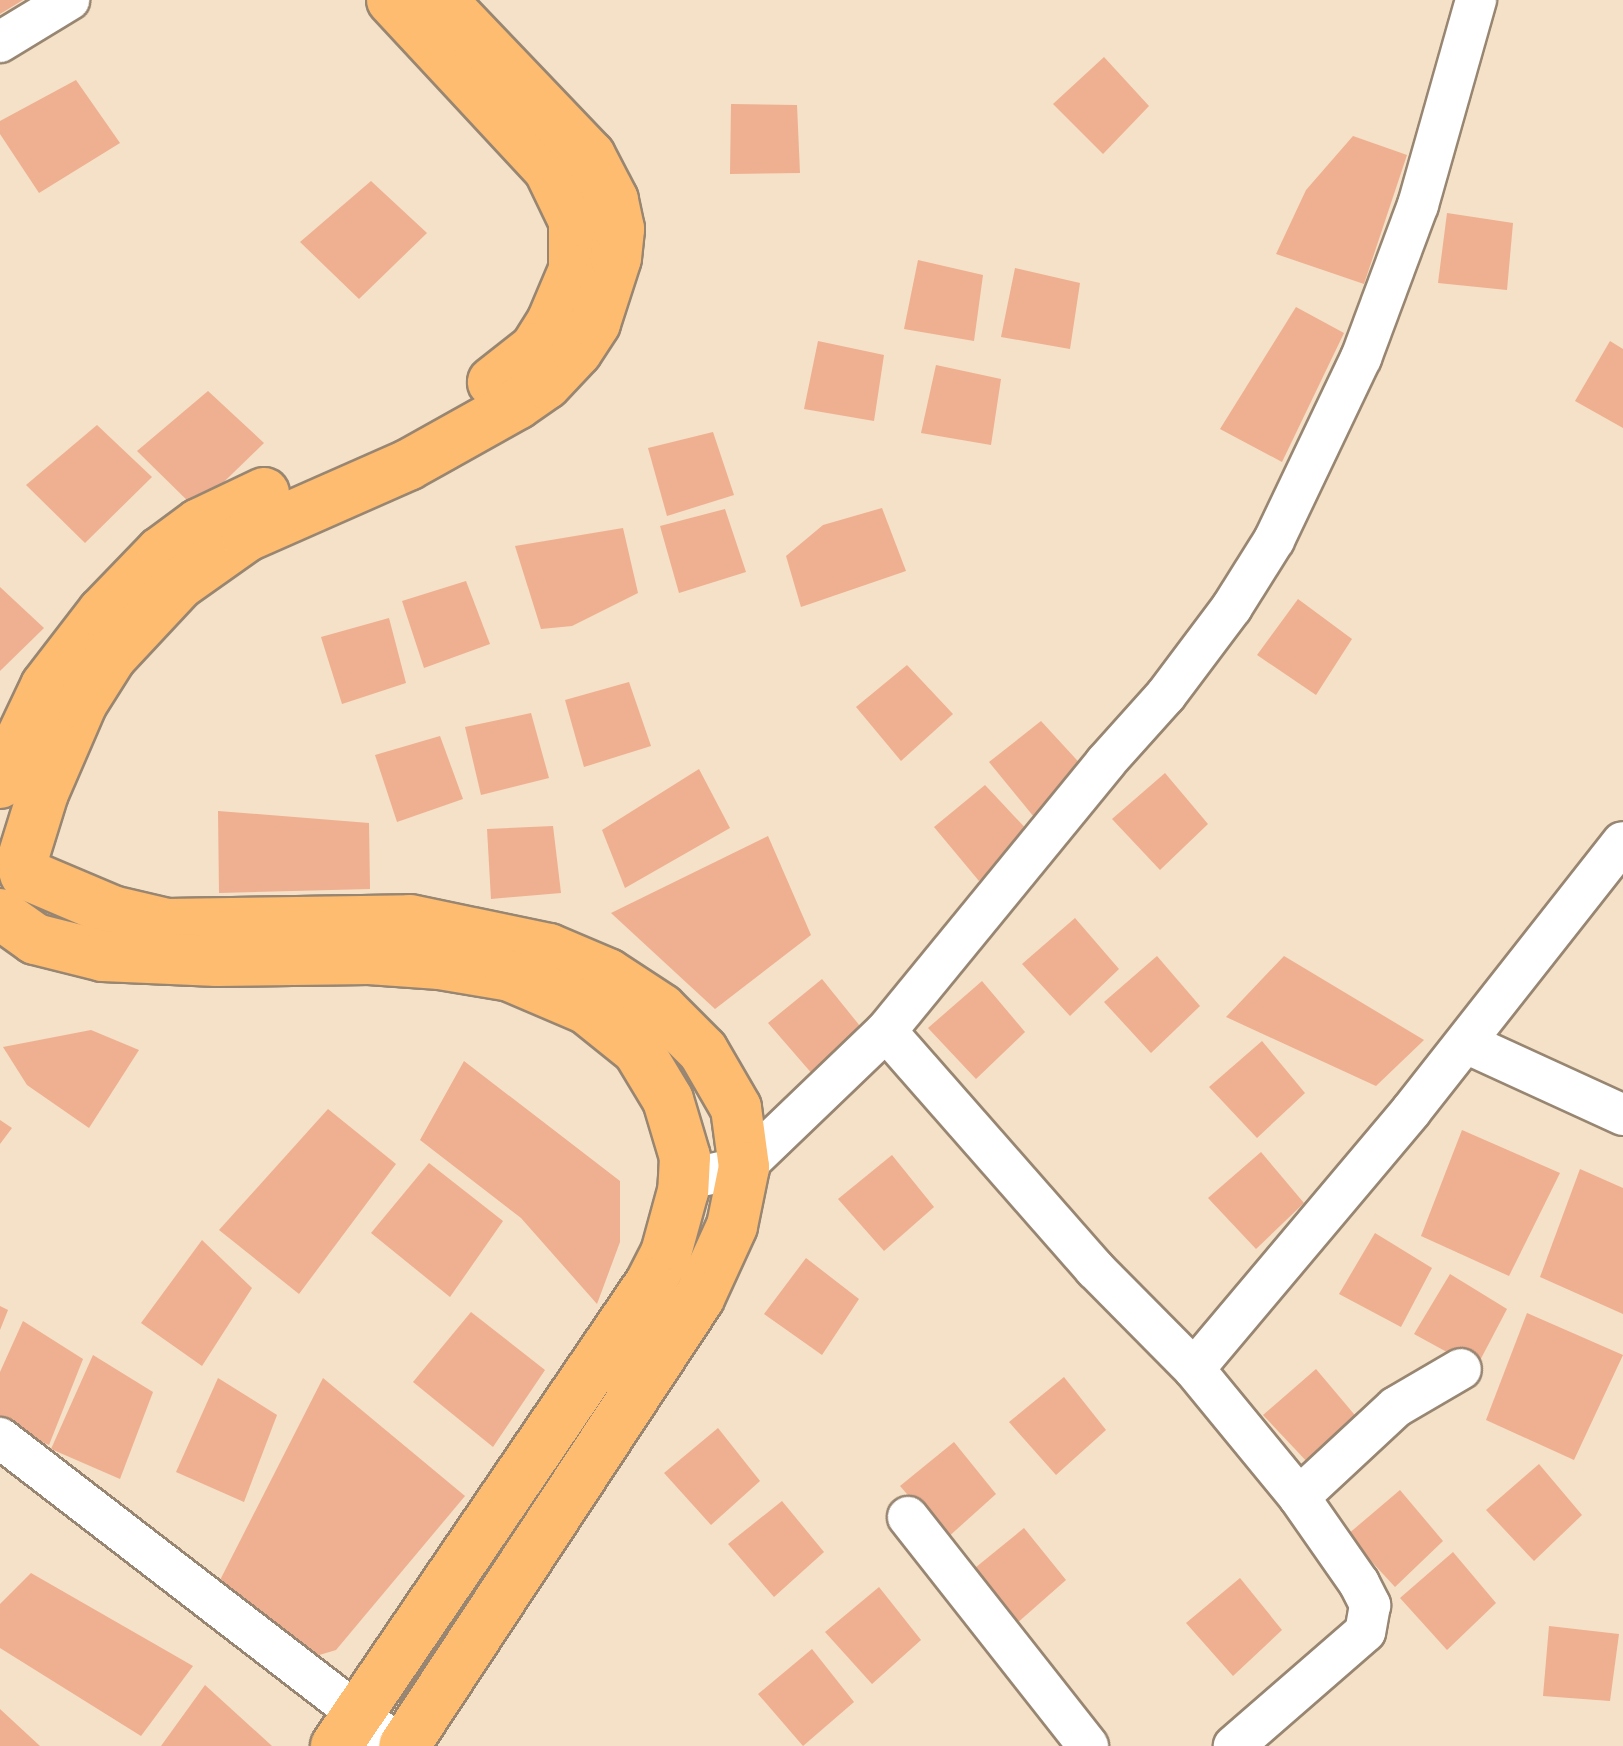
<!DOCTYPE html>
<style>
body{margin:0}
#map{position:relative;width:1623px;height:1746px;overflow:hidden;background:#f4e1c7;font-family:"IM FELL French Canon",serif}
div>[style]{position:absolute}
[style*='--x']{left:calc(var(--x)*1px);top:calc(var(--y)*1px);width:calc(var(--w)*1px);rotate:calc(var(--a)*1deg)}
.building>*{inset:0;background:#efaf91}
.roads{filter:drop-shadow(2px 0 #988672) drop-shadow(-2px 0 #988672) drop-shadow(0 2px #988672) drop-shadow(0 -2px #988672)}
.minor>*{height:40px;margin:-20px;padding:0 20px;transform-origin:20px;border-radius:20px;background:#fff}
.major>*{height:50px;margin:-25px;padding:0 25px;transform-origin:25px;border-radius:25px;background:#fdbc70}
span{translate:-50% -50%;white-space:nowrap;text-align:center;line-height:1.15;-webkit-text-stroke:9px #f7f3e8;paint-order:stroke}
</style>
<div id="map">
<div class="building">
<i style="clip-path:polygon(0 0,23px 0,0 14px)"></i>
<i style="clip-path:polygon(1104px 57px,1149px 106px,1103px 154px,1053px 104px)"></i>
<i style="clip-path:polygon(76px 80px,120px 143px,39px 193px,0 134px,0 121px)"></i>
<i style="clip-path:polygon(731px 104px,797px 105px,800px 173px,730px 174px)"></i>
<i style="clip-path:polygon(1353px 136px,1407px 155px,1364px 284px,1276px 254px,1306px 190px)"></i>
<i style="clip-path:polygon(371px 181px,427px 233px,359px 299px,300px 242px)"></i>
<i style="clip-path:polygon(1447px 213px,1513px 223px,1507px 290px,1438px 283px)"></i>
<i style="clip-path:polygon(918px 260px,983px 275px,974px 341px,904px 329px)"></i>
<i style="clip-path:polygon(1015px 268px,1080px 283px,1070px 349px,1001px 337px)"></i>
<i style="clip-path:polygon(1296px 307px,1344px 333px,1282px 462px,1220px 429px)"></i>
<i style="clip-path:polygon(818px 341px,884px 355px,874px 421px,804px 409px)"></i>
<i style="clip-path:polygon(1610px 341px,1623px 349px,1623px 428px,1575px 401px)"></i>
<i style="clip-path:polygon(936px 365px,1001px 379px,991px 445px,921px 433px)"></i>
<i style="clip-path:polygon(208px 391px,264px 443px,196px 509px,137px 451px)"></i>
<i style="clip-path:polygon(97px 425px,152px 477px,85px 543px,26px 485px)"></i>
<i style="clip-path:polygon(713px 432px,734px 495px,667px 516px,648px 448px)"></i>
<i style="clip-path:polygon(882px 508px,906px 571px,801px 607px,786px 556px,823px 525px)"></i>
<i style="clip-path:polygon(725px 509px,746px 572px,679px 593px,660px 526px)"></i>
<i style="clip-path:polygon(623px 528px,638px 593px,572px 626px,541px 629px,515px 546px)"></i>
<i style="clip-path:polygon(466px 581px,490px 644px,424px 668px,402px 601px)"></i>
<i style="clip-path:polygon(0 587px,44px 628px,0 671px)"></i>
<i style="clip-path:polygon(1298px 599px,1352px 639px,1316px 695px,1257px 655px)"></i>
<i style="clip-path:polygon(389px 618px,406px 683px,342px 704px,321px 637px)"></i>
<i style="clip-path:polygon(907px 665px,953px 714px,901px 761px,856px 707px)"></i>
<i style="clip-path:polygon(629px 682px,651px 746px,584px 767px,565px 700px)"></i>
<i style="clip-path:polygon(531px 713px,549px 778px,481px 795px,465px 727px)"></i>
<i style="clip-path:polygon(1041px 721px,1086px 770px,1034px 817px,989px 762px)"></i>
<i style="clip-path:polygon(440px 736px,463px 799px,397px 822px,375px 755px)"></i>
<i style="clip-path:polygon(699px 769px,730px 828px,625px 888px,602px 830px)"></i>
<i style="clip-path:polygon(1165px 773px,1208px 824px,1160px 870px,1112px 819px)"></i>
<i style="clip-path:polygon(985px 785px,1031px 834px,979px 881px,934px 827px)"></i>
<i style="clip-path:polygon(218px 811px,369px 823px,370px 889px,219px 893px)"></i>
<i style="clip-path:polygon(553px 826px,561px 893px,491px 899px,487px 829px)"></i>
<i style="clip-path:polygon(768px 836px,811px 935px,715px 1009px,611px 913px)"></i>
<i style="clip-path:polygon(1075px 918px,1119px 969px,1070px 1016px,1022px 964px)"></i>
<i style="clip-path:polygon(1157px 956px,1200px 1006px,1151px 1053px,1104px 1002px)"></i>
<i style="clip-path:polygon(1284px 956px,1424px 1040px,1376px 1086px,1226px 1017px)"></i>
<i style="clip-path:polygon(822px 979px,864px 1031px,814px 1076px,768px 1023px)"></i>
<i style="clip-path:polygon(982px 981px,1025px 1032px,976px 1079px,928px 1028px)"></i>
<i style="clip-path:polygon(91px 1030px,139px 1050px,89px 1128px,27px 1085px,3px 1047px)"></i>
<i style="clip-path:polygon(1262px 1041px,1305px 1093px,1257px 1138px,1209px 1087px)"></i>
<i style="clip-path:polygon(464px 1061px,620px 1181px,620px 1242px,597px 1304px,521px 1218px,420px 1140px)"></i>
<i style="clip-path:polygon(328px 1109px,396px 1164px,299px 1294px,219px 1230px)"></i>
<i style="clip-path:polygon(0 1120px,12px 1128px,0 1144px)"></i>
<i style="clip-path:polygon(1462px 1130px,1560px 1173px,1509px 1276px,1421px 1236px)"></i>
<i style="clip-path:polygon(1261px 1152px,1304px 1203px,1256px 1249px,1208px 1198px)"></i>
<i style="clip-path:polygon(892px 1155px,934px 1207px,884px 1251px,838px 1199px)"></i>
<i style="clip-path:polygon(429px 1163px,503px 1221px,450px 1297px,371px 1233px)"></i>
<i style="clip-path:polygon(1580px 1169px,1623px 1188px,1623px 1314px,1540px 1277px)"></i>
<i style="clip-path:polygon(1375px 1233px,1432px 1268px,1401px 1327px,1339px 1294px)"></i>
<i style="clip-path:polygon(202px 1240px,252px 1288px,202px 1366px,141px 1323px)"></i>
<i style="clip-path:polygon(806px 1258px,859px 1299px,822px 1355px,764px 1314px)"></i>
<i style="clip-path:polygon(1450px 1274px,1507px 1309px,1476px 1368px,1414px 1334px)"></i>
<i style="clip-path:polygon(0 1306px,8px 1310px,0 1330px)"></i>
<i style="clip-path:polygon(471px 1312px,545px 1370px,493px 1447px,413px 1382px)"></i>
<i style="clip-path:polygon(1527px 1313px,1623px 1355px,1574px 1460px,1486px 1420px)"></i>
<i style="clip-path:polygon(23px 1321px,83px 1359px,49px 1445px,0 1424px,0 1372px)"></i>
<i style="clip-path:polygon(93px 1355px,153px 1392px,120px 1479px,51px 1449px)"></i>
<i style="clip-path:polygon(1316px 1369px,1359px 1420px,1311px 1466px,1263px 1415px)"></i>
<i style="clip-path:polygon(1064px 1377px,1106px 1430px,1056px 1475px,1009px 1422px)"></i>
<i style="clip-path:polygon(218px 1378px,277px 1415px,244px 1502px,176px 1472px)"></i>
<i style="clip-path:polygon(323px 1378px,465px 1496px,336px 1650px,306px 1659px,215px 1590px)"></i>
<i style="clip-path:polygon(718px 1428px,760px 1481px,711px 1525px,664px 1473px)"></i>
<i style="clip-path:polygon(954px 1442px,996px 1494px,946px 1539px,900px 1486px)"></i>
<i style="clip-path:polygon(1539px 1464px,1582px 1515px,1534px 1561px,1486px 1510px)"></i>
<i style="clip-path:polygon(1400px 1490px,1443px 1541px,1395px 1587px,1347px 1535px)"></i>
<i style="clip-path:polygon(782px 1501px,824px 1552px,774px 1597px,728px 1544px)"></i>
<i style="clip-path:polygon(1024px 1528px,1066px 1580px,1016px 1624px,970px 1572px)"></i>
<i style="clip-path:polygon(1453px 1552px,1496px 1603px,1447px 1650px,1400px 1598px)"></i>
<i style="clip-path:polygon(31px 1573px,193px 1666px,141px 1736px,0 1648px,0 1604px)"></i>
<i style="clip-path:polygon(1240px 1578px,1282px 1630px,1233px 1676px,1186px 1623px)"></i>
<i style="clip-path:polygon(879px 1587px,921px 1640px,872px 1684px,825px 1632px)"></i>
<i style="clip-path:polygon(1549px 1626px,1619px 1634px,1610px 1701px,1543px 1696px)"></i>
<i style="clip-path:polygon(812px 1649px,854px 1702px,803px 1746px,758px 1694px)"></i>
<i style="clip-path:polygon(205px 1685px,272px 1746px,161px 1746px)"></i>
<i style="clip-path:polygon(0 1709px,40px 1746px,0 1746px)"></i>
</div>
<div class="roads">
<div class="minor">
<i style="--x:0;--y:42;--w:81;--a:-31.3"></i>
<i style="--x:886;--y:1031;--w:317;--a:48.7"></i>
<i style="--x:1095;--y:1269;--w:141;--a:45.3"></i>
<i style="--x:1194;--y:1369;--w:166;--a:50.6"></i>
<i style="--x:1299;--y:1497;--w:105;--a:55.1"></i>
<i style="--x:1359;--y:1583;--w:25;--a:63"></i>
<i style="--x:1370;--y:1605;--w:27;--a:100"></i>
<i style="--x:1365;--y:1632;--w:174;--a:139"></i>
<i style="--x:1466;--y:1043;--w:173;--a:24.6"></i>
<i style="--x:683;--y:1180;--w:62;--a:-12"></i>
<i style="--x:744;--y:1167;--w:197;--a:-43.8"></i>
<i style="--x:886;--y:1031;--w:346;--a:-50.7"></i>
<i style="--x:1105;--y:763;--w:91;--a:-48.1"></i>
<i style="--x:1166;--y:695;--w:110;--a:-53.1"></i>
<i style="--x:1232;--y:607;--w:79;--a:-57.9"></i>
<i style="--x:1274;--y:540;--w:202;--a:-64.5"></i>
<i style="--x:1361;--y:358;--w:163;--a:-69.6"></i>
<i style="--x:1418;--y:205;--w:213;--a:-74.2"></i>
<i style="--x:1194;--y:1369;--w:337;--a:-49.9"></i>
<i style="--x:1411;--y:1111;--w:342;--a:-51.8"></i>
<i style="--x:0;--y:1438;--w:505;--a:37.6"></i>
<i style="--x:1299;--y:1497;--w:132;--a:-42.9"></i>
<i style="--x:1396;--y:1407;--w:75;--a:-30.3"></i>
<i style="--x:908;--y:1517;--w:291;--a:51.8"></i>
</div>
<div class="major">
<i style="--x:392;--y:0;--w:231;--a:47.1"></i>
<i style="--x:549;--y:169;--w:58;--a:64.3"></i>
<i style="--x:574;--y:221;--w:49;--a:90"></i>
<i style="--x:574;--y:270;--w:56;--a:112.9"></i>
<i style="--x:552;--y:322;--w:31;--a:122"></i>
<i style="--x:536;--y:348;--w:55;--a:141.7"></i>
<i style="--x:0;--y:783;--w:107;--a:-64.6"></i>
<i style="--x:46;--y:686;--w:93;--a:-52.4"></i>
<i style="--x:103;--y:612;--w:83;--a:-46"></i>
<i style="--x:161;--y:552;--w:47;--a:-36.4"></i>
<i style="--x:199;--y:524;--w:72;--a:-25.5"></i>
<i style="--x:21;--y:864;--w:74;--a:-72.8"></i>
<i style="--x:43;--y:793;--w:98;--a:-66.6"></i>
<i style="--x:82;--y:703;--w:54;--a:-57.8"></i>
<i style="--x:111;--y:657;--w:100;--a:-47"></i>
<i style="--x:179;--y:584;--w:83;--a:-35.2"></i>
<i style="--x:247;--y:536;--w:176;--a:-23.8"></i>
<i style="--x:408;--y:465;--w:125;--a:-29.2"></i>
<i style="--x:517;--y:404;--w:35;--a:-35"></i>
<i style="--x:546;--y:384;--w:45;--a:-46.8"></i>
<i style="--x:577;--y:351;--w:33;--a:-57"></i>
<i style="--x:595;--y:323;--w:68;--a:-72.1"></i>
<i style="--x:616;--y:258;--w:29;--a:-84"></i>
<i style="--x:619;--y:229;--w:30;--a:-102"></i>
<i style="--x:613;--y:200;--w:50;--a:-117.6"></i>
<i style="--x:590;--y:156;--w:216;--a:-133.7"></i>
<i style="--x:25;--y:874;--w:95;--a:23"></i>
<i style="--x:112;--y:911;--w:57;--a:13.3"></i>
<i style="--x:167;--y:924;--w:243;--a:-0.9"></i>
<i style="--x:410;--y:920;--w:142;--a:11.8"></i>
<i style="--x:549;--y:949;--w:64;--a:23"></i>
<i style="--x:608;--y:974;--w:64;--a:33.4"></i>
<i style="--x:661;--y:1009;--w:59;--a:45"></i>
<i style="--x:703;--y:1051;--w:66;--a:59.9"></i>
<i style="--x:736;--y:1108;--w:60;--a:82.3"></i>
<i style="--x:744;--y:1167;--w:60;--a:101.5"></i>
<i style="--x:732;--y:1226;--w:79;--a:114.6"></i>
<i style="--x:699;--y:1298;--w:536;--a:123.36"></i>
<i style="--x:0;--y:914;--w:43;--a:35.5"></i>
<i style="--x:35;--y:939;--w:70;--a:14"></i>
<i style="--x:103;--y:956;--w:114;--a:2.5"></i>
<i style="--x:217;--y:961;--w:152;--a:-0.8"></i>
<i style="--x:369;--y:959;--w:71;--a:4"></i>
<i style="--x:440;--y:964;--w:71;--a:9.7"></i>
<i style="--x:510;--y:976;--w:84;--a:23.2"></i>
<i style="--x:587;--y:1009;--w:65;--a:38.8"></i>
<i style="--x:638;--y:1050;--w:58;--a:59"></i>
<i style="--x:668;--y:1100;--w:59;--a:73.4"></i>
<i style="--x:685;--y:1157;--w:34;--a:93"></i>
<i style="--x:683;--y:1191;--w:64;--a:105.3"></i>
<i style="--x:666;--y:1253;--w:35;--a:117"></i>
<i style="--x:650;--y:1284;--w:559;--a:124.2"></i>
</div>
</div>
</div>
